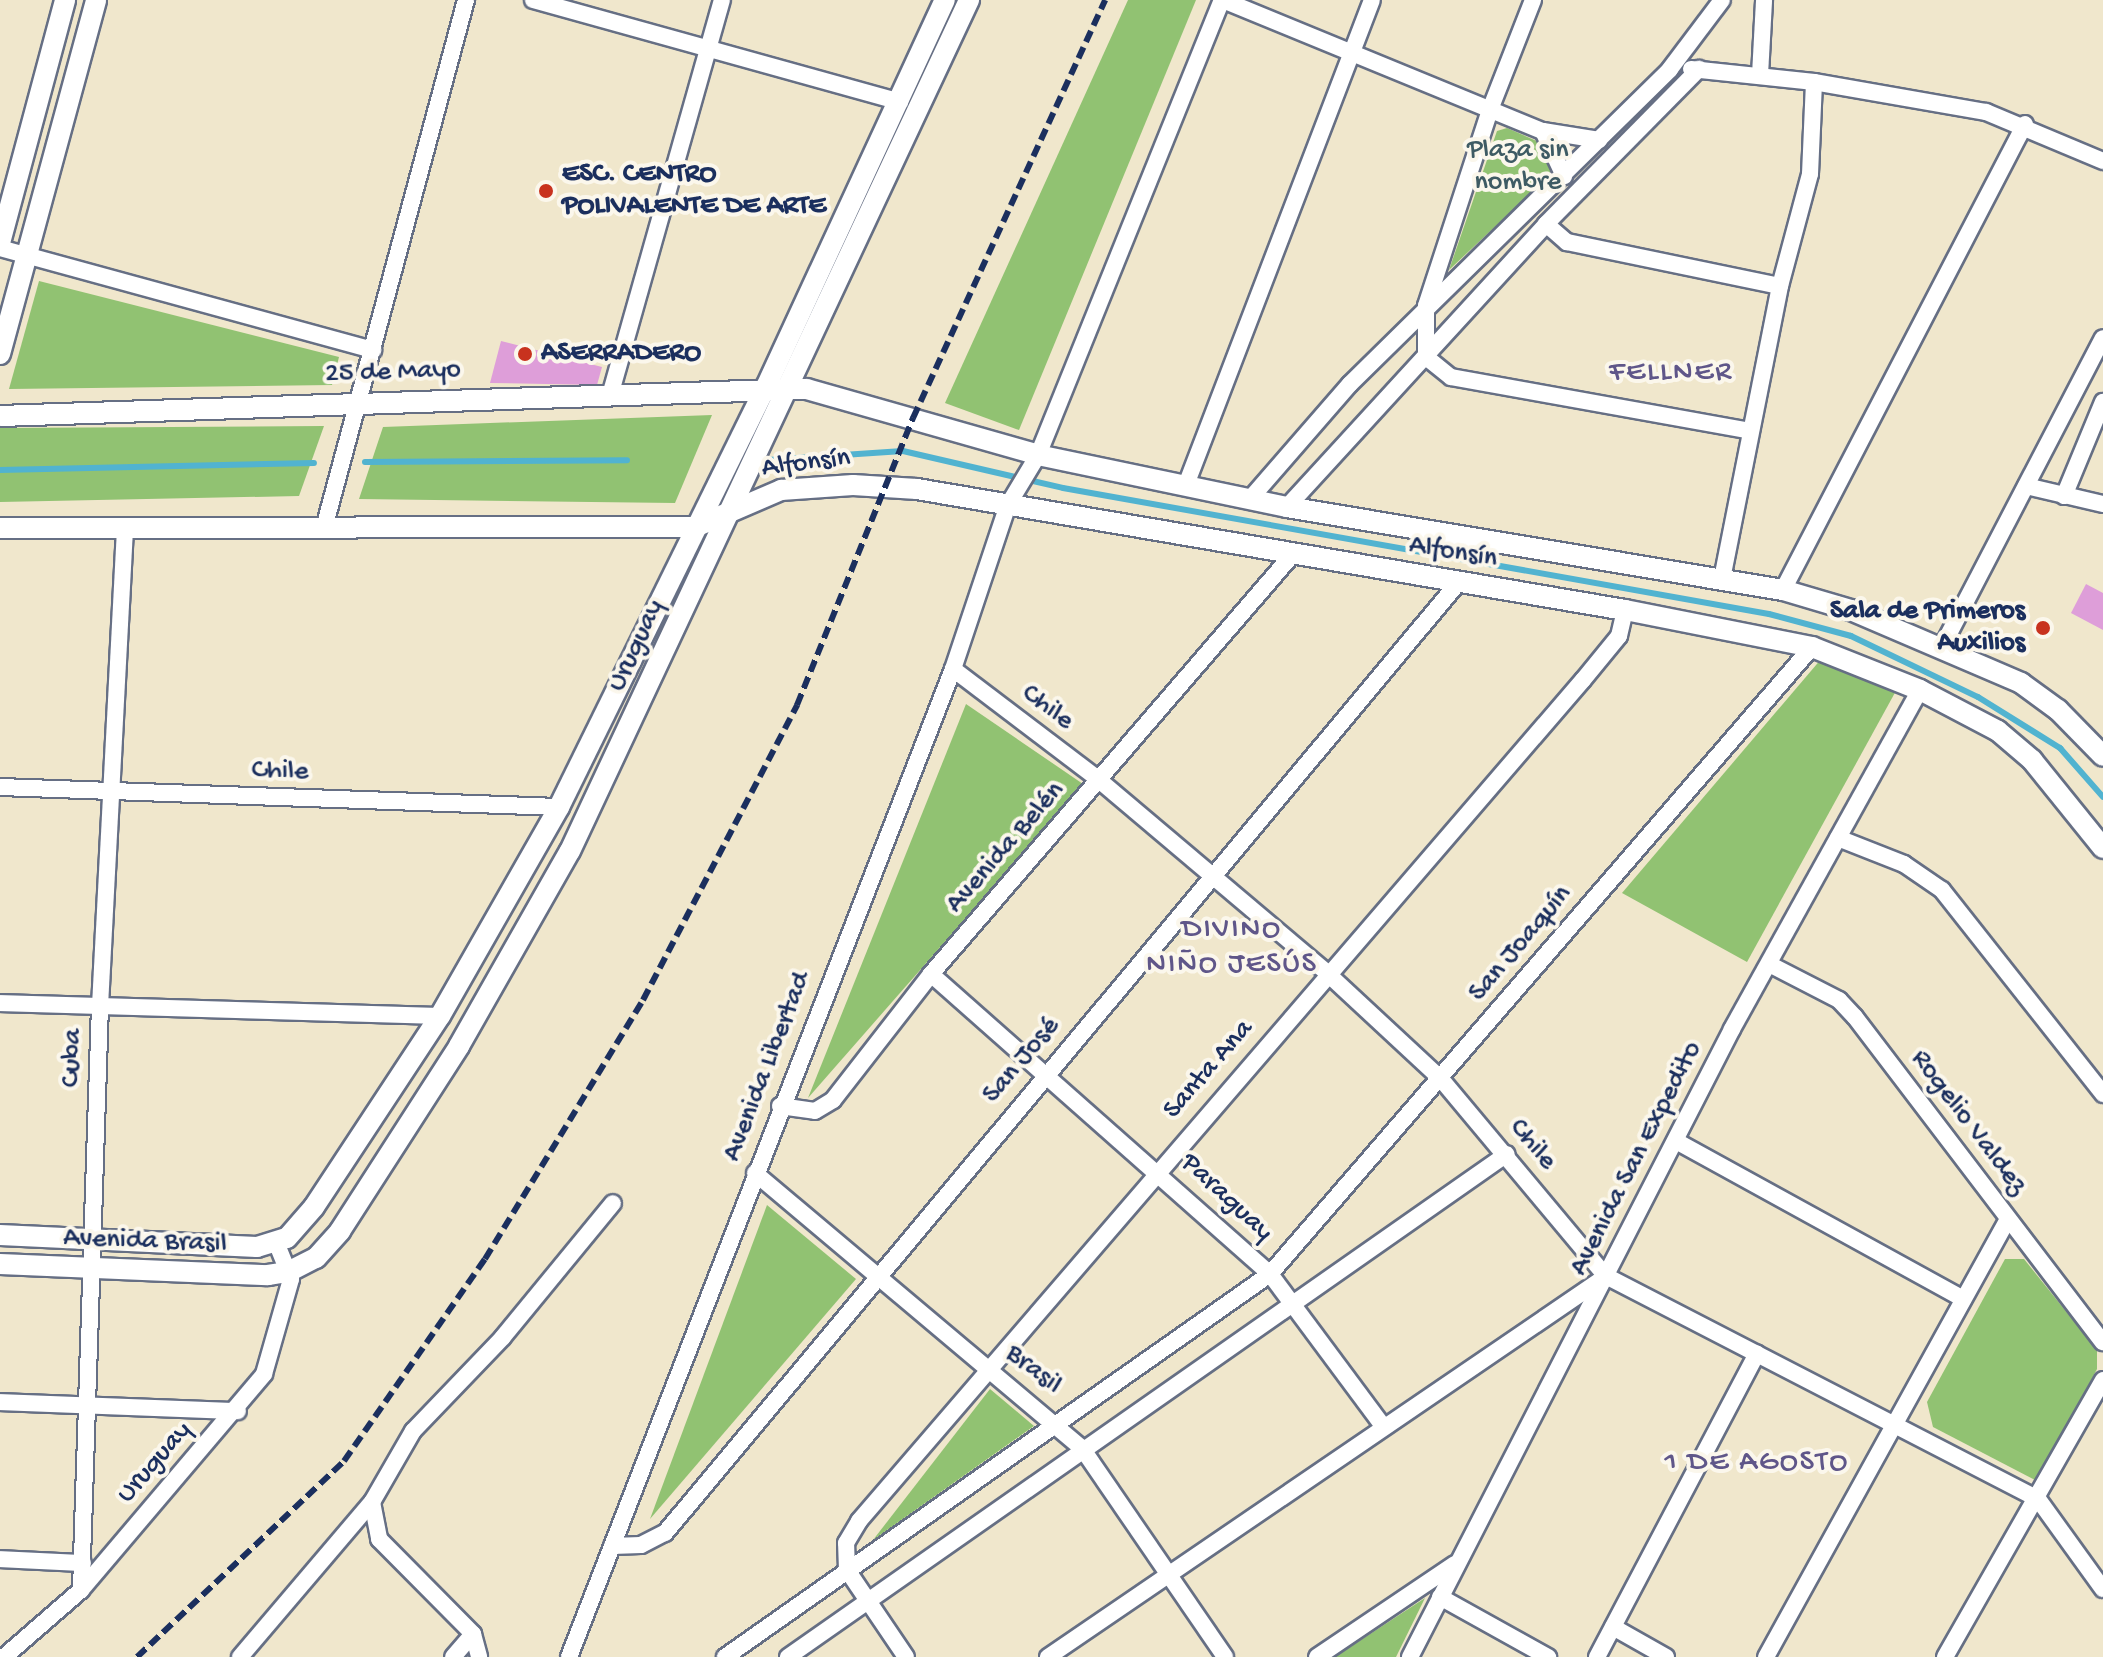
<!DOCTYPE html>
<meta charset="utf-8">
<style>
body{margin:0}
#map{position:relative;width:2103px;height:1657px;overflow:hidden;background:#f0e7cc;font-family:"Gochi Hand",sans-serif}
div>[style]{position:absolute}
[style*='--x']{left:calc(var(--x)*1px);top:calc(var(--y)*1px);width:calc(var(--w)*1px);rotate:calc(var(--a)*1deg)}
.green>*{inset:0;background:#91c272}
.stream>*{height:6px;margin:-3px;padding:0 3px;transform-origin:3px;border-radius:3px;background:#51b3d0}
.building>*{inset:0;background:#de9ed9}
.roads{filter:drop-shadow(2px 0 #666f84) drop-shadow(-2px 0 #666f84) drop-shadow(0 2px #666f84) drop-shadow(0 -2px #666f84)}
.minor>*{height:16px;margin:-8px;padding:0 8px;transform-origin:8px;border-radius:8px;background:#fff}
.tertiary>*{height:20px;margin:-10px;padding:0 10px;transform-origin:10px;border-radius:10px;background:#fff}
.rail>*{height:6px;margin-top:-3px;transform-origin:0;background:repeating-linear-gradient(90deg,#1b2f5e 0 12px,transparent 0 18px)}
.dots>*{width:22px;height:22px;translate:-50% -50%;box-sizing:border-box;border:4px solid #fbf7ec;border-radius:50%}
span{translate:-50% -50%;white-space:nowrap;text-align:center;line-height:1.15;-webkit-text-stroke:8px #fbf7ec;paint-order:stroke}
.park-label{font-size:28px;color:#3e5b64}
.poi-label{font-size:28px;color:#1b2f5e;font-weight:700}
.left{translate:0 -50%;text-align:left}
.right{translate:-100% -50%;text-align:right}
.street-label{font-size:28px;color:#1b2f5e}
.neighbourhood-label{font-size:30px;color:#5f5689;letter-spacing:2px}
</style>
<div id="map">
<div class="green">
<i style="clip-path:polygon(1128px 0,1196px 0,1019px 430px,945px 403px)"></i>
<i style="clip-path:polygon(1507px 128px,1539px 142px,1552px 173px,1449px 270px,1497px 131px)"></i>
<i style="clip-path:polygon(39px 281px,339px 357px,332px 385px,9px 389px)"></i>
<i style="clip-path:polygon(712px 415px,675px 503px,359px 499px,383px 427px)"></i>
<i style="clip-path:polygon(324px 426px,299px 496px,0 502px,0 428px)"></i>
<i style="clip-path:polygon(1822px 658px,1897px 689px,1747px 962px,1622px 893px)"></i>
<i style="clip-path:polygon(966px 704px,1083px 784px,808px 1098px)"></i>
<i style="clip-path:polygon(767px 1205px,856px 1279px,650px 1519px)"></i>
<i style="clip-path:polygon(2005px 1259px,2024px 1259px,2097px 1350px,2097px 1369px,2045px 1469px,2035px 1480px,1933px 1427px,1927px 1402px)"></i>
<i style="clip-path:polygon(990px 1389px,1034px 1426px,873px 1540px)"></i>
<i style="clip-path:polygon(1425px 1598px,1396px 1657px,1335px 1657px)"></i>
</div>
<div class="stream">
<i style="--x:768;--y:460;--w:135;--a:-3.8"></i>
<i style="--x:903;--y:451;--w:164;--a:13"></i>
<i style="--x:1063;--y:488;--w:717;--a:10.12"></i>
<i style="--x:1769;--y:614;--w:85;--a:15"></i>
<i style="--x:1851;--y:636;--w:141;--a:25.7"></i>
<i style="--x:1978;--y:697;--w:97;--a:31.9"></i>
<i style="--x:2060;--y:748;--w:65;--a:48.7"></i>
<i style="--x:365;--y:462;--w:262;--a:-0.4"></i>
<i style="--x:0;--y:470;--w:314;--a:-1.3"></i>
</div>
<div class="building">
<i style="clip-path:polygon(501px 341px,602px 367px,597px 385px,490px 383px)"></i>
<i style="clip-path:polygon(2086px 584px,2103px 593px,2103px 630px,2071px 613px)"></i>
</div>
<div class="roads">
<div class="minor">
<i style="--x:533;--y:0;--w:381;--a:15.5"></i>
<i style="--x:1223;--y:0;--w:346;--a:22.3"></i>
<i style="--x:1543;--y:131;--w:57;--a:9.1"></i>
<i style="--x:1533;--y:0;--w:118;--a:111.4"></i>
<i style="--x:1490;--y:110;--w:206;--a:108.1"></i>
<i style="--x:1426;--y:306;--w:51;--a:90"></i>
<i style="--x:1426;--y:357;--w:32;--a:39"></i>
<i style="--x:1451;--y:377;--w:304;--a:10.2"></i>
<i style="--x:1691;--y:69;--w:124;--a:6"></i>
<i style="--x:1814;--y:82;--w:175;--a:9.9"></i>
<i style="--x:1986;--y:112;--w:127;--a:22.7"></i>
<i style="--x:1760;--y:75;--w:75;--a:-86.9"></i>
<i style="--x:1543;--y:131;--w:50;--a:65"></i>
<i style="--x:1546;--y:224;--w:28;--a:41"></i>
<i style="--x:1567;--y:242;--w:217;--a:11.7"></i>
<i style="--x:0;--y:248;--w:387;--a:15.3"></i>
<i style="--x:611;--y:392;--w:407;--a:-74.2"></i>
<i style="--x:1186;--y:485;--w:519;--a:-69.02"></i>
<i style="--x:2026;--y:486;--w:79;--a:13.2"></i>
<i style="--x:2064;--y:496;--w:102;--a:-67.5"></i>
<i style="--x:1250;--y:499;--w:152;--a:-49"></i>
<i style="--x:1350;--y:384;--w:449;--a:-44.5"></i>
<i style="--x:1670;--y:69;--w:86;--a:-53"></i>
<i style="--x:1287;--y:507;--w:384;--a:-47.5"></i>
<i style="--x:1546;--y:224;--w:218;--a:-45.4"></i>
<i style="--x:324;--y:528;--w:547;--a:-74.95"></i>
<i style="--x:1722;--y:579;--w:299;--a:-78.8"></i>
<i style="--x:1780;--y:286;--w:116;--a:-75"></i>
<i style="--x:1810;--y:174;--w:92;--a:-87.5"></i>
<i style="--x:1783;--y:590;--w:525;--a:-62.56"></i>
<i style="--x:1942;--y:647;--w:348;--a:-62.5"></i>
<i style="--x:953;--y:669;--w:183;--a:37.2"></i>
<i style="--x:1099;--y:780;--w:299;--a:40.2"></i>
<i style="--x:1327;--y:973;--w:156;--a:42.9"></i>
<i style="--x:1441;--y:1079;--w:257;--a:50.1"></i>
<i style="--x:1606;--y:1276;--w:486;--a:27.3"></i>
<i style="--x:2038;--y:1499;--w:111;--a:54.2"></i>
<i style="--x:0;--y:787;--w:559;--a:2.05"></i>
<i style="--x:1838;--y:838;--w:71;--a:21.5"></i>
<i style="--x:1904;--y:864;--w:46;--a:34.4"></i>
<i style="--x:1942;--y:890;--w:260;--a:51.7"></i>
<i style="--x:1769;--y:964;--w:79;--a:27.2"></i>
<i style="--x:1839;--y:1000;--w:23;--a:47"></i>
<i style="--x:1855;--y:1017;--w:409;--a:52.7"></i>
<i style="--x:931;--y:974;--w:453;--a:41.5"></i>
<i style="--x:1270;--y:1274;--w:188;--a:53.4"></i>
<i style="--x:0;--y:1003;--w:440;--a:1.7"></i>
<i style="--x:780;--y:1106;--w:35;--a:8"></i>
<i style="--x:815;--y:1111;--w:21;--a:-31"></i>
<i style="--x:833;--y:1100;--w:160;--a:-52.1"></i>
<i style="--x:931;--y:974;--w:553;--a:-49.25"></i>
<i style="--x:1676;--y:1141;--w:328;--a:28.8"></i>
<i style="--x:755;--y:1173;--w:427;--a:40.1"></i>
<i style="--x:1082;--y:1448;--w:253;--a:55.6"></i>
<i style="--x:0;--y:1402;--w:238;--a:2.2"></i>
<i style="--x:372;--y:1502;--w:38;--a:79"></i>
<i style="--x:379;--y:1539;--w:134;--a:45.3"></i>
<i style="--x:612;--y:1546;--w:29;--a:-2"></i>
<i style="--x:641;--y:1545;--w:27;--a:-27"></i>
<i style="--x:665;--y:1533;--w:1237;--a:-50.15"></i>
<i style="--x:0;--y:1559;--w:83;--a:2.8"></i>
<i style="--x:81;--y:1590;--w:584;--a:-88.14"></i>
<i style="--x:100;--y:1006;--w:478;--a:-87"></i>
<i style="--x:1440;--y:1597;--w:124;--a:29.1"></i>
<i style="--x:1613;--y:1627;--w:61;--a:29.5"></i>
<i style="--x:4;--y:1657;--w:102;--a:-41"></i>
<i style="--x:81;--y:1590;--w:283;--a:-49.7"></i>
<i style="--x:264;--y:1374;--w:99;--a:-74.1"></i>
<i style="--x:291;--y:1279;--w:40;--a:-112"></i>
<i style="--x:240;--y:1657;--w:204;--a:-49.6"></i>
<i style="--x:372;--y:1502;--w:82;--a:-60"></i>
<i style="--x:413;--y:1431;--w:130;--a:-46.2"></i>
<i style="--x:503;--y:1337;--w:173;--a:-50.6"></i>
<i style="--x:453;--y:1657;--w:30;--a:-49"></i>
<i style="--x:473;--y:1634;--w:24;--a:75"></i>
<i style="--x:569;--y:1657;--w:1060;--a:-68.76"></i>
<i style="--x:953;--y:669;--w:173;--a:-71.5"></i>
<i style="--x:1008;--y:505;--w:58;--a:-59"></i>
<i style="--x:1038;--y:455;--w:491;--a:-68"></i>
<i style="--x:725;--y:1657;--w:666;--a:-35.1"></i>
<i style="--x:1270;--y:1274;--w:829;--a:-49.16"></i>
<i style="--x:788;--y:1657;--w:877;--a:-34.98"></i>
<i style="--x:906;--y:1657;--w:105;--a:-124.1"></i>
<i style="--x:847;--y:1570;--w:27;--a:-92"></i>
<i style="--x:846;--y:1543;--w:26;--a:-59"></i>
<i style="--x:859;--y:1521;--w:1110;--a:-49.28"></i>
<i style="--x:1583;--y:680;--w:57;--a:-50.7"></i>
<i style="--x:1619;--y:636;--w:27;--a:-77"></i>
<i style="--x:1048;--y:1657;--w:674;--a:-34.3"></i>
<i style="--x:1317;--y:1657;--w:166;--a:-34"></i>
<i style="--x:1410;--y:1657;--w:706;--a:-62.85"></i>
<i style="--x:1732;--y:1029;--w:388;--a:-61"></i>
<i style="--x:1597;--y:1657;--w:343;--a:-62.2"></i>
<i style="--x:1766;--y:1657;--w:500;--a:-61.08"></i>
<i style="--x:1945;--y:1657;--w:319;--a:-60.3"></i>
</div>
<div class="tertiary">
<i style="--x:0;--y:243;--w:252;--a:-75"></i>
<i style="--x:0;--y:354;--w:367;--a:-74.8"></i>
<i style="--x:0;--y:416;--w:807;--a:-1.92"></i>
<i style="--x:807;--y:389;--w:240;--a:15.9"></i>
<i style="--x:1038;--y:455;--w:254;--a:11.8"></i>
<i style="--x:1287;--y:507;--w:503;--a:9.5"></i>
<i style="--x:1783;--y:590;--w:71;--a:16.4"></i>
<i style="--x:1851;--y:610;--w:185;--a:23.2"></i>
<i style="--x:2021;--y:683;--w:46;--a:36.1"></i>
<i style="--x:2058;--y:710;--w:64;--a:45.6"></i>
<i style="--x:0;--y:528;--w:695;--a:-0.08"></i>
<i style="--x:695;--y:527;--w:94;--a:-23.3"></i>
<i style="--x:781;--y:490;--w:72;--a:-4"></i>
<i style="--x:853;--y:485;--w:64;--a:3.6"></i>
<i style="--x:917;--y:489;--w:718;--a:9.7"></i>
<i style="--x:1625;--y:610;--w:191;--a:11.2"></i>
<i style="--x:1812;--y:647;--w:116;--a:21.7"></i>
<i style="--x:1920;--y:690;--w:88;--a:27.7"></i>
<i style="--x:1998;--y:731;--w:45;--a:40.5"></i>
<i style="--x:2032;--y:760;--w:113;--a:51.1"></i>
<i style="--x:0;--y:1235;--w:257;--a:2.7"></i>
<i style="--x:257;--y:1247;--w:31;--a:-17"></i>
<i style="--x:287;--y:1238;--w:41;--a:-48.9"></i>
<i style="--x:314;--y:1207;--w:229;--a:-56.6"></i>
<i style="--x:440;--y:1016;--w:241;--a:-60.3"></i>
<i style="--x:559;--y:807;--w:468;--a:-63.8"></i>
<i style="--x:766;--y:387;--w:426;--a:-65.2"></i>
<i style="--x:0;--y:1264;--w:268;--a:2.4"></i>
<i style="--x:268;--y:1275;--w:20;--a:-9"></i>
<i style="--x:288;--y:1272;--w:31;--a:-27"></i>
<i style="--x:316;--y:1258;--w:36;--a:-48"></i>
<i style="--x:340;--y:1231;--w:220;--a:-57.2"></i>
<i style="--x:459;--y:1046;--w:224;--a:-60.4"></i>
<i style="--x:570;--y:851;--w:940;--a:-64.88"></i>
</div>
</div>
<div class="rail">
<i style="--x:137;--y:1657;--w:285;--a:-43.4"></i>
<i style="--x:344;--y:1461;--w:246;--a:-55.1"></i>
<i style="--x:485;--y:1259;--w:303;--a:-58.6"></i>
<i style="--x:643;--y:1000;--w:333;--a:-62.4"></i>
<i style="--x:797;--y:705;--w:310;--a:-68"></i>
<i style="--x:913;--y:418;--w:460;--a:-65.3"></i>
</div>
<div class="dots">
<i style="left:546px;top:191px;background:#c8321e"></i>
<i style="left:525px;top:354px;background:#c8321e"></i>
<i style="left:2043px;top:628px;background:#c8321e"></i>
</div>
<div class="park-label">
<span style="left:1518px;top:167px">Plaza sin<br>nombre</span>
</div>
<div class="poi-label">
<span class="left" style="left:562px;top:191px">ESC. CENTRO<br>POLIVALENTE DE ARTE</span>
<span class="left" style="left:541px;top:354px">ASERRADERO</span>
<span class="right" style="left:2025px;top:628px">Sala de Primeros<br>Auxilios</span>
</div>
<div class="street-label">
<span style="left:393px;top:373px;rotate:-2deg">25 de Mayo</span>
<span style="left:806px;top:464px;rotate:-7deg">Alfonsín</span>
<span style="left:1453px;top:553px;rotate:9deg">Alfonsín</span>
<span style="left:637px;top:646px;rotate:-65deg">Uruguay</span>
<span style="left:1047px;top:708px;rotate:37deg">Chile</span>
<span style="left:280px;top:772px;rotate:2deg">Chile</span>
<span style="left:1006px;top:848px;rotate:-49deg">Avenida Belén</span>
<span style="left:1521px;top:944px;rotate:-50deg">San Joaquín</span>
<span style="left:73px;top:1058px;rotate:-88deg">Cuba</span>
<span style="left:1022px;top:1061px;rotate:-50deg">San José</span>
<span style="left:768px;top:1067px;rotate:-69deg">Avenida Libertad</span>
<span style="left:1209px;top:1070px;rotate:-49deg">Santa Ana</span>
<span style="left:1968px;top:1123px;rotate:53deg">Rogelio Valdez</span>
<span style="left:1532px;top:1145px;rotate:50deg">Chile</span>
<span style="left:1637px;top:1159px;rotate:-63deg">Avenida San Expedito</span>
<span style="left:1226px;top:1198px;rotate:43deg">Paraguay</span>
<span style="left:145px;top:1242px;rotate:2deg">Avenida Brasil</span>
<span style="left:1033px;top:1370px;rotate:38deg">Brasil</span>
<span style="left:155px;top:1463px;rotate:-49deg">Uruguay</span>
</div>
<div class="neighbourhood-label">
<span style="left:1671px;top:374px">FELLNER</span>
<span style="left:1232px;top:948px">DIVINO<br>NIÑO JESÚS</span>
<span style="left:1757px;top:1464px">1 DE AGOSTO</span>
</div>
</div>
